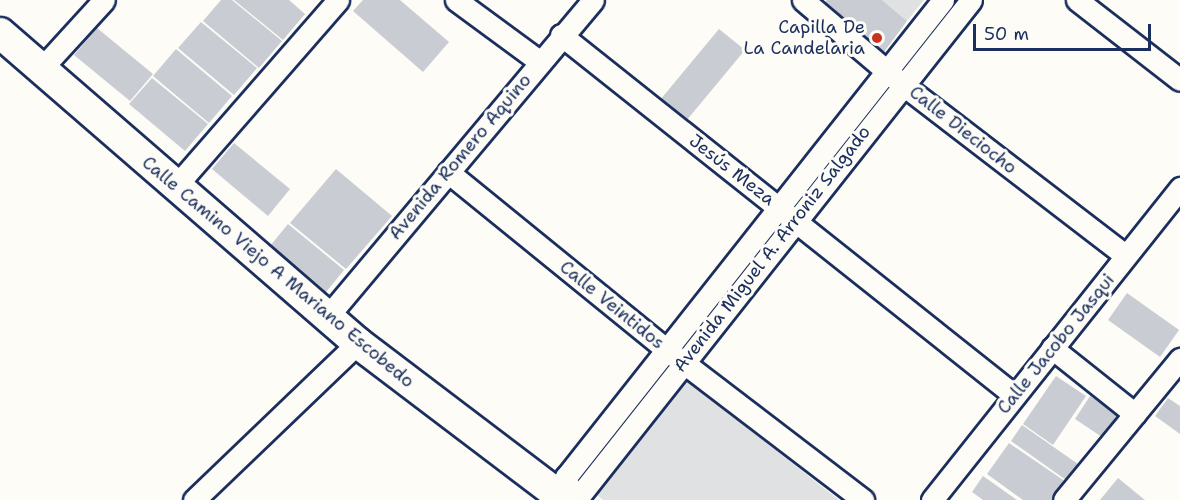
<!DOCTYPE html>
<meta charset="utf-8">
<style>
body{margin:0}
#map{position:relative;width:1180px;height:500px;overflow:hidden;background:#fdfcf7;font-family:"Shantell Sans",sans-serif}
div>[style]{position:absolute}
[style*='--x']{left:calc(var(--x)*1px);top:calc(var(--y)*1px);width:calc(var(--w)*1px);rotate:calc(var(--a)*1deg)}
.green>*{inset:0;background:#e0e1e3}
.building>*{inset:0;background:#c9ccd3}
.roads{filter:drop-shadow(2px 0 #1b2f5e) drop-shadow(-2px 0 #1b2f5e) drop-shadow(0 2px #1b2f5e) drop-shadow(0 -2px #1b2f5e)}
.street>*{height:21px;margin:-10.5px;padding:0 10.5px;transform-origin:10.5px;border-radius:10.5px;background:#fdfcf7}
.secondary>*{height:30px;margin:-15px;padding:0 15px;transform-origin:15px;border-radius:15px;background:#fdfcf7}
.dots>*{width:16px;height:16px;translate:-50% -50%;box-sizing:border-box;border:3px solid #fdfcf7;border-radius:50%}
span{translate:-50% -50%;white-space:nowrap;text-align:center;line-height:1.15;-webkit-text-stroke:6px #fdfcf7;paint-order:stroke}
.poi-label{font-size:18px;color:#1b2f5e}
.right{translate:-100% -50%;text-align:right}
.street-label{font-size:18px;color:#1b2f5e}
.scale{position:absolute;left:973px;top:24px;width:178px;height:27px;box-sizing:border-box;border:3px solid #1b2f5e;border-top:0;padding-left:8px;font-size:18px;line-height:21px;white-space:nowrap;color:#1b2f5e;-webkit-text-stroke:4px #fdfcf7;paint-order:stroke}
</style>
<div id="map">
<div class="green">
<i style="clip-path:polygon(882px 0,924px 0,907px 21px)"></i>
<i style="clip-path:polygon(684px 378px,839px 500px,603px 500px,595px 493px)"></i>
</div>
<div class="building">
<i style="clip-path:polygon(221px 0,232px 0,282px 41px,259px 68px,203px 21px)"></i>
<i style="clip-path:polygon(234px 0,289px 0,305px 14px,283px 40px)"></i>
<i style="clip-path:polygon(363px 0,400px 0,449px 42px,423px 72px,353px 11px)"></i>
<i style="clip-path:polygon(827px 0,882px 0,907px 21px,881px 56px,821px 7px)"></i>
<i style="clip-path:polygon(201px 22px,257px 68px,234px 95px,178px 48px)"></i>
<i style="clip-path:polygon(97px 28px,153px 74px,130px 101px,74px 55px)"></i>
<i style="clip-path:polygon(719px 29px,745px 50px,686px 121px,660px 100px)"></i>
<i style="clip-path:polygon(176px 49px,232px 96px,209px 123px,153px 76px)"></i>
<i style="clip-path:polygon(152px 78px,208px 124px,185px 151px,129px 104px)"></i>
<i style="clip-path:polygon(234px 143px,290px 189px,268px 216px,212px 169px)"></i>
<i style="clip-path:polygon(336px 169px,392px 216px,346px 269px,290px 223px)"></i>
<i style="clip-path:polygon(288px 224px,344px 270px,322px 297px,266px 251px)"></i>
<i style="clip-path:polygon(1127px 293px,1179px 330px,1160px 357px,1108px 320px)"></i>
<i style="clip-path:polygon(1056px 376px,1086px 396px,1053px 445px,1023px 424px)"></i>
<i style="clip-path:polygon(1090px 396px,1118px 414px,1102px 437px,1075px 419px)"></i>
<i style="clip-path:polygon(1168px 398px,1180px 406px,1180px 434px,1155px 416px)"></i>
<i style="clip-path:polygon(1022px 425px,1078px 464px,1066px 480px,1011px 441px)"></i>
<i style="clip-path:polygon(1009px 443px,1066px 482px,1054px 500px,1023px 500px,987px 474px)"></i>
<i style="clip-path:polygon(983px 476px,1017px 500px,983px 500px,972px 492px)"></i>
<i style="clip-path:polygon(1118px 478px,1145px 500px,1100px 500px)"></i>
</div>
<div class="roads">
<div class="street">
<i style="--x:456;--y:0;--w:103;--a:36.3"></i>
<i style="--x:803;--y:0;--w:130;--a:40.3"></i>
<i style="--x:902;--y:84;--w:282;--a:37.5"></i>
<i style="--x:1077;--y:0;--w:130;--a:37.8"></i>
<i style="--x:561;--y:35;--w:579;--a:38.47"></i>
<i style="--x:41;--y:69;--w:93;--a:-47.6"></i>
<i style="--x:448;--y:172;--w:282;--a:39.1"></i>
<i style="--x:667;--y:350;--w:247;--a:37.4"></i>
<i style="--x:175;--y:187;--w:248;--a:-48.9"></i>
<i style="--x:328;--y:316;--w:412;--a:-50"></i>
<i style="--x:1052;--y:348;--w:106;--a:38.5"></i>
<i style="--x:194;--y:500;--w:227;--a:-43.8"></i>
<i style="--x:571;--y:500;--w:24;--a:-102"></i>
<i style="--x:566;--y:477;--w:608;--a:-51.68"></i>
<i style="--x:576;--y:500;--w:637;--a:-51.69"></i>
<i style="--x:932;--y:500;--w:399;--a:-51.5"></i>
<i style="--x:1064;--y:500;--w:183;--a:-50.6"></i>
</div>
<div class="secondary">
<i style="--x:0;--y:33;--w:474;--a:40.9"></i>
<i style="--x:358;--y:343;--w:260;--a:37.2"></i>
</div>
</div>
<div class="dots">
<i style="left:877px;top:38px;background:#c8321e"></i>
</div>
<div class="poi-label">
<span class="right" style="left:865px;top:38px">Capilla De<br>La Candelaria</span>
</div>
<div class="street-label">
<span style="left:963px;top:130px;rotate:38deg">Calle Dieciocho</span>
<span style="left:460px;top:157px;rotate:-50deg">Avenida Romero Aquino</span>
<span style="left:732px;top:170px;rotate:38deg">Jesús Meza</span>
<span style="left:772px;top:249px;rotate:-52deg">Avenida Miguel A. Arroniz Salgado</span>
<span style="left:278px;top:272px;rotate:40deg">Calle Camino Viejo A Mariano Escobedo</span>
<span style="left:612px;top:305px;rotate:39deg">Calle Veintidos</span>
<span style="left:1056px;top:344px;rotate:-51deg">Calle Jacobo Jasqui</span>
</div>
<div class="scale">50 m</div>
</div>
